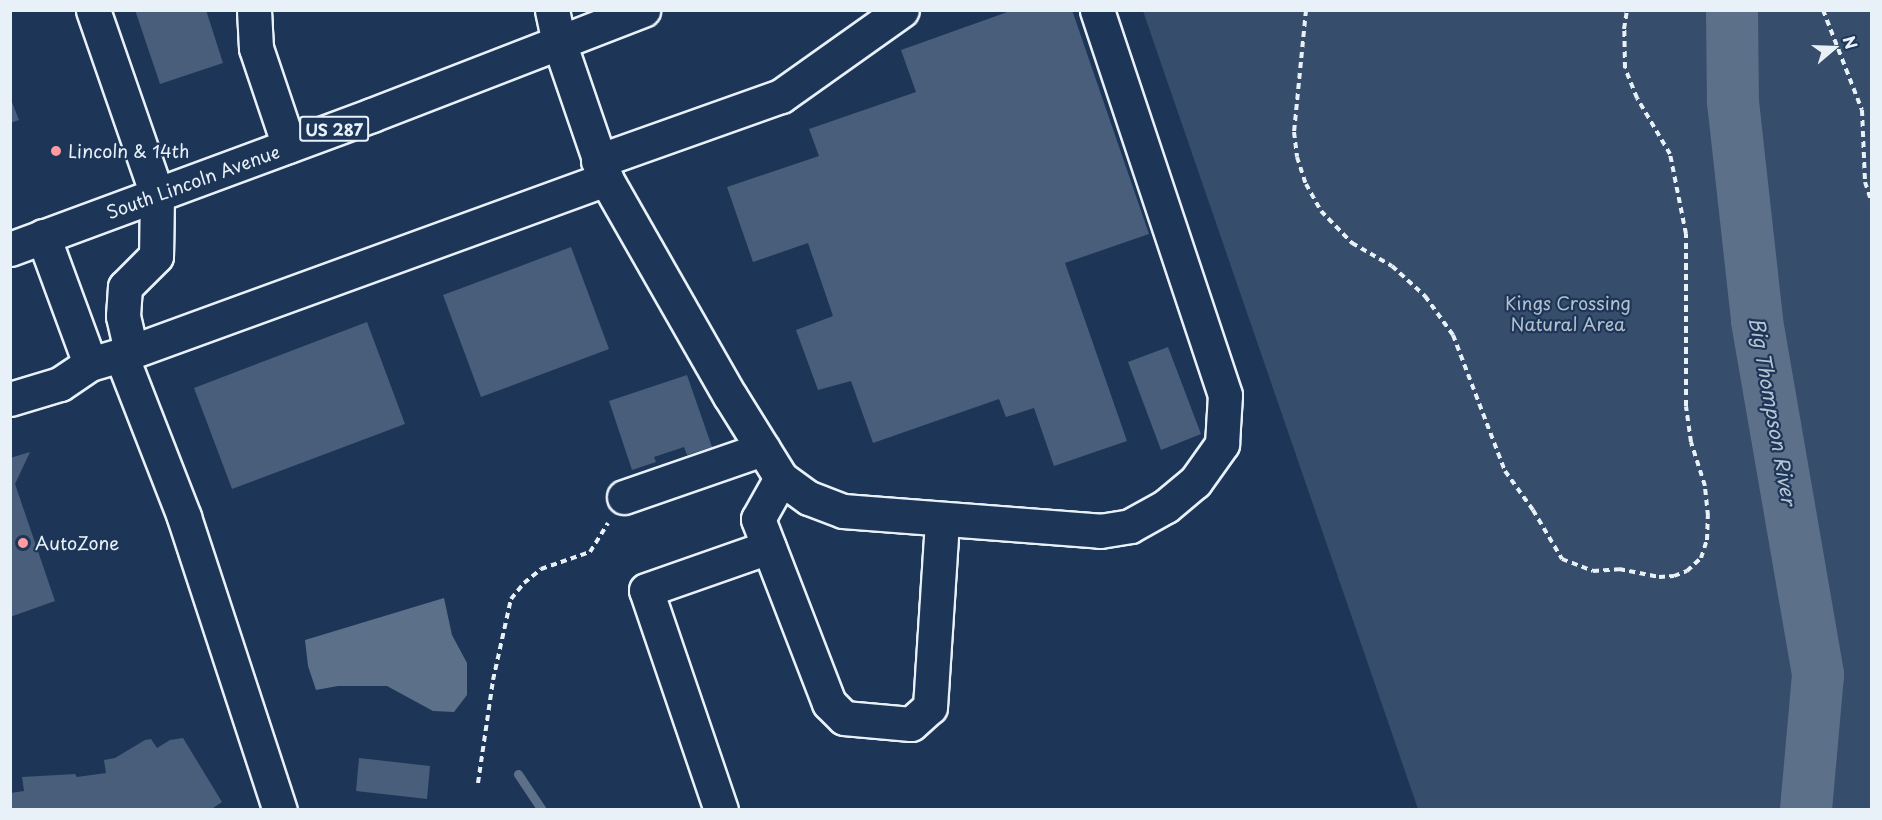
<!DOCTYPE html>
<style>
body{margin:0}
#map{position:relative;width:1882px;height:820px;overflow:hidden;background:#1d3557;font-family:"Playpen Sans",sans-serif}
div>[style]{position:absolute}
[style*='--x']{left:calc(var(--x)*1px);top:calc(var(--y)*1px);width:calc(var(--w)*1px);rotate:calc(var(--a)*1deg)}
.green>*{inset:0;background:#374d6c}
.water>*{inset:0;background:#5d7089}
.stream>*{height:9px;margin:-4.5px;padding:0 4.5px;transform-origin:4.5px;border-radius:4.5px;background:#5d7089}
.river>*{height:52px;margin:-26px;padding:0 26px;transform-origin:26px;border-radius:26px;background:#5d7089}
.building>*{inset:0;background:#495e7a}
.path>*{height:4px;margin-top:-2px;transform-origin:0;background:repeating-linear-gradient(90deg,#e8f1f8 0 6px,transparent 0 10.5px)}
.roads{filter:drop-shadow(2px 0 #e8f1f8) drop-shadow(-2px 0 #e8f1f8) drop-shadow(0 2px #e8f1f8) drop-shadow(0 -2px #e8f1f8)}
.minor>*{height:33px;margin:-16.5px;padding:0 16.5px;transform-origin:16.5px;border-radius:16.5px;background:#1d3557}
.highway>*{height:33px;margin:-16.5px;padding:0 16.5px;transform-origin:16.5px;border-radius:16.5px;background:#1d3557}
.dots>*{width:16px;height:16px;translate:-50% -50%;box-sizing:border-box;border:3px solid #1d3557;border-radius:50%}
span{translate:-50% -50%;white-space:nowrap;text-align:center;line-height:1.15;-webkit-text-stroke:4.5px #1d3557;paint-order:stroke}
.shield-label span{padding:2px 4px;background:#1d3557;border:2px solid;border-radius:4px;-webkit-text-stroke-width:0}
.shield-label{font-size:16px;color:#e8f1f8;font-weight:700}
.poi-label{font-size:18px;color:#e8f1f8}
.left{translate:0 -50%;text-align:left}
.street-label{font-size:18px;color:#e8f1f8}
.park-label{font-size:18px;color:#b3c0ce}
.water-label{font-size:20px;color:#b7c4d1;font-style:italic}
.frame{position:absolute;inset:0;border:12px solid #e8f1f8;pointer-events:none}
.north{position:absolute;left:1804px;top:18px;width:60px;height:60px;-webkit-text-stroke:4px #1d3557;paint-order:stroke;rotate:71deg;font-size:16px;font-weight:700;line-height:24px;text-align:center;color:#e8f1f8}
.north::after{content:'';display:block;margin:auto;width:21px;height:27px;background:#e8f1f8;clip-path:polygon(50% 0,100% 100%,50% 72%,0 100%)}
</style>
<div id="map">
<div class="green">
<i style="clip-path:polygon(1143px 11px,1870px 11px,1871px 809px,1418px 809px)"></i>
</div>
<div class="water">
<i style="clip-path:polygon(444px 598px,452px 635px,467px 663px,467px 695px,454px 712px,433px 711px,387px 686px,338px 686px,316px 690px,308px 666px,305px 640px)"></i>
</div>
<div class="stream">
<i style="--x:518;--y:774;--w:43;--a:56.3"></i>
</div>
<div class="river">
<i style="--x:1732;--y:10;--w:92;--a:89.4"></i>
<i style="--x:1733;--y:102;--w:220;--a:83.7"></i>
<i style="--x:1757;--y:321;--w:359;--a:80.2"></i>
<i style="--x:1818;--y:675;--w:136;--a:95.1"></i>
</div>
<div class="building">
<i style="clip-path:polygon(135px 10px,206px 10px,223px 63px,160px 84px)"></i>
<i style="clip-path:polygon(1013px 10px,1072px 10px,1149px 234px,1065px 263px,1127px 441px,1054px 466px,1034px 408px,1006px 417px,999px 399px,873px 443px,851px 381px,818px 390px,796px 330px,833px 316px,808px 243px,753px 262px,727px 187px,819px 156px,809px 129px,916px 92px,901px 50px)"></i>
<i style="clip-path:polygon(10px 97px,19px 120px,10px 123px)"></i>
<i style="clip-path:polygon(571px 247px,609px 349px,481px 397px,443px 295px)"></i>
<i style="clip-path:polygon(367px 322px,405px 424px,232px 489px,194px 388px)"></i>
<i style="clip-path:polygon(1168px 347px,1201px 434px,1161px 450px,1128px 362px)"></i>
<i style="clip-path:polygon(687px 375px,712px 447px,687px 455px,684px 447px,654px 457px,656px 462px,632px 470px,609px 401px)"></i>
<i style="clip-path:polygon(30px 452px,15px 484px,55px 601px,10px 617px,10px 458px)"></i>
<i style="clip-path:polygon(183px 738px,222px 802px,210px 810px,10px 810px,10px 793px,24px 791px,22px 777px,75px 774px,77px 777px,106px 773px,104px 760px,115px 758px,145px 740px,151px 739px,157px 748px,170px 740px)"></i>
<i style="clip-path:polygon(359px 758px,430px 766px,427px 799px,356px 791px)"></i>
</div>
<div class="path">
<i style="--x:1306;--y:10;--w:123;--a:95.6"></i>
<i style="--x:1294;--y:132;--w:25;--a:83"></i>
<i style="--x:1297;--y:157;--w:28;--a:72"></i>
<i style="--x:1306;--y:184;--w:31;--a:61"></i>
<i style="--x:1321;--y:211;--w:45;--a:45.9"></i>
<i style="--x:1352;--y:243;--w:46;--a:29.9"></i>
<i style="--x:1392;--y:266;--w:45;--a:42.3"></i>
<i style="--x:1425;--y:296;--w:48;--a:54.3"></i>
<i style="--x:1453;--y:335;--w:146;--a:69.1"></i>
<i style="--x:1505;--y:471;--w:48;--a:54.3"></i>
<i style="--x:1533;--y:510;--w:57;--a:59.4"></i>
<i style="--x:1562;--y:559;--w:33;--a:21"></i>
<i style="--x:1593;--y:571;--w:26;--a:-4"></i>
<i style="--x:1619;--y:569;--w:41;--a:11.3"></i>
<i style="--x:1659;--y:577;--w:15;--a:-4"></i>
<i style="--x:1674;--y:576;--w:14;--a:-21"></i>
<i style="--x:1687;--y:571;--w:19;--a:-43"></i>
<i style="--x:1701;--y:558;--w:19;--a:-72"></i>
<i style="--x:1707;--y:540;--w:24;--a:-88"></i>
<i style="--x:1708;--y:516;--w:30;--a:-96"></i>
<i style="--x:1705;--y:486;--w:46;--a:-107.7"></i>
<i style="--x:1691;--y:442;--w:36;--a:-98"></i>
<i style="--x:1686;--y:406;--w:172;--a:-90"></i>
<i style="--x:1686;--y:234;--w:82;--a:-101.3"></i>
<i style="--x:1670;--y:154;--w:65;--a:-120.5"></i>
<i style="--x:1637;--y:98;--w:32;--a:-112"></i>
<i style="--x:1625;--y:68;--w:39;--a:-91"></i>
<i style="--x:1624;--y:29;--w:19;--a:-81"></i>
<i style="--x:1823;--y:10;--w:107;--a:68.7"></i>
<i style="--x:1862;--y:110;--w:72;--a:87.6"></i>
<i style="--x:1865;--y:182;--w:22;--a:72"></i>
<i style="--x:478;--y:783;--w:104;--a:-81.7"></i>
<i style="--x:493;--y:680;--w:83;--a:-77.5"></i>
<i style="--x:511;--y:599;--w:21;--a:-51"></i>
<i style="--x:524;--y:583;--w:22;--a:-39"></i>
<i style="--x:541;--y:569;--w:52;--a:-19.1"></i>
<i style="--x:590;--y:552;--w:34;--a:-58"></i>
</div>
<div class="roads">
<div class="minor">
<i style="--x:93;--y:10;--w:196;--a:70.9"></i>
<i style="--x:157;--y:195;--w:61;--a:90.9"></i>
<i style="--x:156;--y:256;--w:44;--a:135"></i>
<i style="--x:125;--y:287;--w:29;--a:94"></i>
<i style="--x:123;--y:316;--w:37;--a:77"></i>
<i style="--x:254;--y:10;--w:38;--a:87"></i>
<i style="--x:256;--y:48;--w:103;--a:71.4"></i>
<i style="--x:552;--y:10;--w:33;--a:78"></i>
<i style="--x:559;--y:42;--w:145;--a:71.1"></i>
<i style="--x:606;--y:179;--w:250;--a:60.3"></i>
<i style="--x:730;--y:396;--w:97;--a:58.1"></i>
<i style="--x:781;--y:478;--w:34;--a:36"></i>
<i style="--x:809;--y:498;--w:36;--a:21"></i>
<i style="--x:843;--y:511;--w:258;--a:4.4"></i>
<i style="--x:1100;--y:531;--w:30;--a:-9"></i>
<i style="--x:1130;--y:526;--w:41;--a:-29.1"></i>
<i style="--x:1166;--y:506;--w:38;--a:-40"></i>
<i style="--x:1195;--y:482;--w:47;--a:-54.6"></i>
<i style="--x:1222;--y:444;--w:49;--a:-86.5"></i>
<i style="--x:1225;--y:395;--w:406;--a:-108.4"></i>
<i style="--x:598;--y:161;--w:194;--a:-19.6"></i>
<i style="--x:781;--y:96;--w:148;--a:-35.4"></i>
<i style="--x:43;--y:236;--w:136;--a:69.8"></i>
<i style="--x:121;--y:355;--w:174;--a:68.7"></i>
<i style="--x:184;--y:517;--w:308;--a:71.9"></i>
<i style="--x:10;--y:399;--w:52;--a:-16.7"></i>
<i style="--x:60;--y:384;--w:36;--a:-34"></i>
<i style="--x:90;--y:364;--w:43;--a:-16.3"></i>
<i style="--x:131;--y:352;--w:506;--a:-20.01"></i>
<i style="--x:781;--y:478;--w:47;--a:119.3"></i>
<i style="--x:758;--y:519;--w:197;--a:68.9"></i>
<i style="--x:829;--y:703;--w:21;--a:45"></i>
<i style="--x:844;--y:718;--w:67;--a:5.1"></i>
<i style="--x:911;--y:724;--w:25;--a:-42"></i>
<i style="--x:930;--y:707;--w:188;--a:-86.3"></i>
<i style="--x:624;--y:497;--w:147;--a:-19.1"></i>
<i style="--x:721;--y:810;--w:232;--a:-108.8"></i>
<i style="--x:646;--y:590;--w:130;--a:-19.3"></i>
</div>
<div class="highway">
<i style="--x:10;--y:249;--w:386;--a:-20.3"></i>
<i style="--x:372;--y:115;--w:291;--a:-21.2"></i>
</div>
</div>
<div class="dots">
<i style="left:56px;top:151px;background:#ff9aa2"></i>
<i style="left:23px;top:543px;background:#ff9aa2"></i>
</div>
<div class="shield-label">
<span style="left:334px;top:129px">US 287</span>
</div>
<div class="poi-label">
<span class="left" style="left:68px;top:151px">Lincoln &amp; 14th</span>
<span class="left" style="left:35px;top:543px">AutoZone</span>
</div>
<div class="street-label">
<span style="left:193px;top:182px;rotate:-20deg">South Lincoln Avenue</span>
</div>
<div class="park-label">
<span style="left:1568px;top:314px">Kings Crossing<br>Natural Area</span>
</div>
<div class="water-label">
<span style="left:1773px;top:411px;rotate:80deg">Big Thompson River</span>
</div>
<div class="frame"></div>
<div class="north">N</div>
</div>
